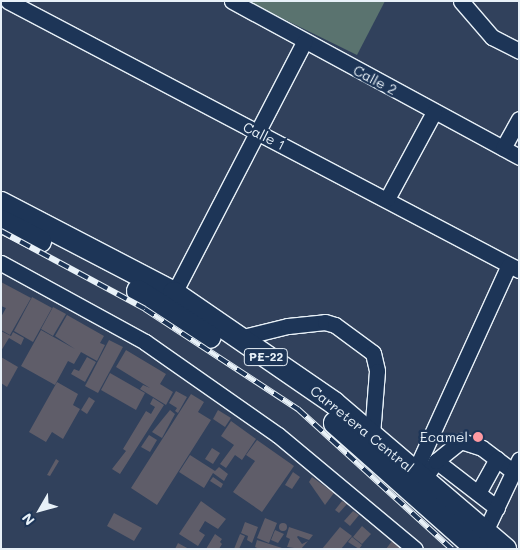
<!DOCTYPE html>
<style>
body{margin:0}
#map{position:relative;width:520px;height:550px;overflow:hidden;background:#31415c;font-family:Mali,sans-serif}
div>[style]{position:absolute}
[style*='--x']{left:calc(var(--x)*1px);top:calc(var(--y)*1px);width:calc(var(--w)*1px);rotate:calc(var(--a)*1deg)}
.green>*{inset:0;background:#5a736f}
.building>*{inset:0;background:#5f5d69}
.round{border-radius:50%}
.roads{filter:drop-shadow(1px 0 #e8f1f8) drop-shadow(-1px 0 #e8f1f8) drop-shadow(0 1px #e8f1f8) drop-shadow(0 -1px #e8f1f8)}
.minor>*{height:15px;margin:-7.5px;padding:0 7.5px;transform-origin:7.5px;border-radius:7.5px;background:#1d3557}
.highway>*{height:22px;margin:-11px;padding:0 11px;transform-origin:11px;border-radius:11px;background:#1d3557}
.rail>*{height:5.5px;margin-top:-2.75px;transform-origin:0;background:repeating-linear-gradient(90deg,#1d3557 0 11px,#e8f1f8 0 22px);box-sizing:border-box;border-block:1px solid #e8f1f8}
.dots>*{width:14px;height:14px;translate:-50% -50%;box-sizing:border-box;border:2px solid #1d3557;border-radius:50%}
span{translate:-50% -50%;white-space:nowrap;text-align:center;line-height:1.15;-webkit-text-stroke:5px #1d3557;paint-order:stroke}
.shield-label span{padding:1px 4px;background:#1d3557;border:1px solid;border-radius:4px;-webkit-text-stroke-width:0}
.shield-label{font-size:12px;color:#e8f1f8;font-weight:700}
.street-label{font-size:14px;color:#e8f1f8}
.poi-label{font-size:14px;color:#e8f1f8}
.right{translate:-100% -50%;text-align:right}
.frame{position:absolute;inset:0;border:2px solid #e8f1f8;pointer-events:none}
.north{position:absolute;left:15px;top:485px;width:50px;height:50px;-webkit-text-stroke:4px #1d3557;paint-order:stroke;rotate:232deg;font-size:14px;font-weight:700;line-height:20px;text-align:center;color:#e8f1f8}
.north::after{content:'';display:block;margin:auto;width:18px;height:22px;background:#e8f1f8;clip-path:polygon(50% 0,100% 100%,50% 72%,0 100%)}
</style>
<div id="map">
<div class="green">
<i style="clip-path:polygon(247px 1px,385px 1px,357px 55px)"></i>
</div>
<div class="building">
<i style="clip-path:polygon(1px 282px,31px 298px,10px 335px,1px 330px,1px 317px,6px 308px,1px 306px)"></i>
<i style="clip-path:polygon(32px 297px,52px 308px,33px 342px,14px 331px)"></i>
<i style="clip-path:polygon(53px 307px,66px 314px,53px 336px,41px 329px)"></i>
<i style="clip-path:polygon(67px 315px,104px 336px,100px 343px,105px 345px,97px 361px,81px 352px,74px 364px,68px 361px,55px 385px,21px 366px,41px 330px,75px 349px,55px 336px)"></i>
<i style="clip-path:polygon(1px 331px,11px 336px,13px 332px,24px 338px,21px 345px,9px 338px,1px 351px)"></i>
<i style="clip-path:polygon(109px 340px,123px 347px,98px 393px,85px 386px)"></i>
<i style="clip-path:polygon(126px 350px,166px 374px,160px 384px,173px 392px,166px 405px,140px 389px,143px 385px,150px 388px,116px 367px)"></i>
<i style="clip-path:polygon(1px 357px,18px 367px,7px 387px,1px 383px)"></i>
<i style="clip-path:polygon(87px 357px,96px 362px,85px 382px,71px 374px,74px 369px,79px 371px)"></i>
<i style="clip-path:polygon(110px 373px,145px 393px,136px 410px,101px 390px)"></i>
<i style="clip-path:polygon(57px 382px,78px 394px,73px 405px,80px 409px,63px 439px,52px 432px,46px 442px,29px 432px)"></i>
<i style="clip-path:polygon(176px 391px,187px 397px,178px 413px,175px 411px,177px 408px,169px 403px)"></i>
<i style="clip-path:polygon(191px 394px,204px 402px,198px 412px,211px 420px,157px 505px,131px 488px)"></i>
<i style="clip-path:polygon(89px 397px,95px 401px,87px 414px,81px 410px)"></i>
<i style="clip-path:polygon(153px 398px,164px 405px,120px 474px,112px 469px,126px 451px,123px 449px,146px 411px,151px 414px,155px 407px,150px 404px)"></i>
<i style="clip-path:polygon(170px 410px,175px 414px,162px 438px,152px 432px)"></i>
<i style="clip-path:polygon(218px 410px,231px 418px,225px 427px,213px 419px)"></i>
<i style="clip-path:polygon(231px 421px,256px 439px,242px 460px,235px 455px,226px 468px,220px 464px,234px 445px,221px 436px)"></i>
<i style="clip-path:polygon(149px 435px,157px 440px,150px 452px,141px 447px)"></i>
<i style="clip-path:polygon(257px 440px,294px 466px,262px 512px,233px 492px,255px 461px,246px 455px)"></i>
<i style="clip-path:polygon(212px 448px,220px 453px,213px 464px,205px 459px)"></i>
<i style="clip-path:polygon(190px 455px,215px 471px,219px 467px,228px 474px,224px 481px,213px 473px,204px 488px,179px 472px)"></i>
<i style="clip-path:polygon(56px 459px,59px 461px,50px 476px,47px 475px)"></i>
<i style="clip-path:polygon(293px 472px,300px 477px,292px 489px,285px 485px)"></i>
<i style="clip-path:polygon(213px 477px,223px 484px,221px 488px,210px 481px)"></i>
<i style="clip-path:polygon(312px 477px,334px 493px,325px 505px,309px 482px)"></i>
<i style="clip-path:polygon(201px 501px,226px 519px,218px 529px,205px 521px,199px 531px,205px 535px,198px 546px,179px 534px)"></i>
<i style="clip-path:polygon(342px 501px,347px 504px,339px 513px,335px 510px)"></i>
<i style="clip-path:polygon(353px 511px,359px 515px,350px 526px,344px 521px)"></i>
<i style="clip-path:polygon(114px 513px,142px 528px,134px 541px,107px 526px)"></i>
<i style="clip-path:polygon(265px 518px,277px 523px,269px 543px,257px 538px)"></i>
<i style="clip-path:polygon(245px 522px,258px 527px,252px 543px,247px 540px,248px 536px,241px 533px)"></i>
<i class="round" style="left:279px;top:523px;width:8px;height:8px"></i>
<i style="clip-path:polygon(362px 526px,371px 534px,362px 544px,353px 537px)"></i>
<i style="clip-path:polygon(289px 527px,313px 535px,309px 540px,298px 536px,297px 537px,302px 544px,308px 541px,301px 549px,287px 547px,290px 539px,286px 537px)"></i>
<i style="clip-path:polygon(340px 527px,352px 536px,341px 549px,322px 549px)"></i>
<i style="clip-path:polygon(275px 530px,284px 534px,278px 543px,271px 540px)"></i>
<i style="clip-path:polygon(215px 534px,222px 539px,220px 542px,222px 544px,219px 549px,206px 549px)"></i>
<i style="clip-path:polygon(240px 534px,245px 536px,239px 549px,234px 549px)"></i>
<i style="clip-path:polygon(352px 537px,362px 545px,359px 549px,348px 542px)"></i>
<i style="clip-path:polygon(257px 540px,282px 548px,287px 549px,259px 549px,255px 547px)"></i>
<i style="clip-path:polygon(392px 541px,402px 549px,386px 549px)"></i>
<i style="clip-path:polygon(178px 543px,189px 549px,175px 549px)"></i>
</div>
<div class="roads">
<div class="minor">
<i style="--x:8;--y:1;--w:577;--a:27.76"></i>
<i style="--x:232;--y:1;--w:327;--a:28.5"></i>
<i style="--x:461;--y:1;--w:48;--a:49.3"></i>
<i style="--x:492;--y:37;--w:30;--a:27"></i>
<i style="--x:503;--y:148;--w:33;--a:-61"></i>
<i style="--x:387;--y:199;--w:99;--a:-61.6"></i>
<i style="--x:1;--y:263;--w:164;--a:28.7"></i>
<i style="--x:145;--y:342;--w:162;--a:35"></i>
<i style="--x:278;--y:435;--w:178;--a:39.8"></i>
<i style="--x:174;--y:293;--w:283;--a:-62.6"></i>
<i style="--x:239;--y:338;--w:50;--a:-13.8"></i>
<i style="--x:288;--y:326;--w:37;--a:-6"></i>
<i style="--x:325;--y:322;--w:10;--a:17"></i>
<i style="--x:335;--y:325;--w:47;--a:36.4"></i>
<i style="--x:373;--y:353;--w:18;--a:77"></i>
<i style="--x:377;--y:371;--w:64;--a:94.5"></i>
<i style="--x:372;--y:435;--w:7;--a:124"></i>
<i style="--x:436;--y:461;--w:77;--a:37.6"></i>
<i style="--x:415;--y:471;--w:226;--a:-65.5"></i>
<i style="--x:424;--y:479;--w:22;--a:-56"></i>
<i style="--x:436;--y:461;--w:32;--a:-39"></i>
<i style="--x:461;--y:441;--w:22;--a:18"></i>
<i style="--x:482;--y:448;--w:39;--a:37"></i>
<i style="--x:478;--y:493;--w:39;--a:-61"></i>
<i style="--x:481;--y:540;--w:89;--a:-64.6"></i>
</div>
<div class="highway">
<i style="--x:1;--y:203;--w:195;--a:27.5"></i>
<i style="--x:174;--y:293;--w:194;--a:34.5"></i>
<i style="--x:334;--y:403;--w:225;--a:40.5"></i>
<i style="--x:1;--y:221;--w:44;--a:27.1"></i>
<i style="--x:138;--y:291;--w:85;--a:32.6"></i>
<i style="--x:335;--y:423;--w:190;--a:41.6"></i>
</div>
</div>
<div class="rail">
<i style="--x:1;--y:231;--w:164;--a:28.4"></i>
<i style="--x:145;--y:309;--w:183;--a:33.2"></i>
<i style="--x:298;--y:409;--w:208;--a:42.3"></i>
</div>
<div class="dots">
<i style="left:478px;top:437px;background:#ff9aa2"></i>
</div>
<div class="shield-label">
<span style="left:266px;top:357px">PE-22</span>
</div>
<div class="street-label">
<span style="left:375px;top:80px;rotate:28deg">Calle 2</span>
<span style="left:264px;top:136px;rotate:27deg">Calle 1</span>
<span style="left:362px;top:429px;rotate:39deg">Carretera Central</span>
</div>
<div class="poi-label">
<span class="right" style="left:468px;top:437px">Ecamel</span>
</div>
<div class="frame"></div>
<div class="north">N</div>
</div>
